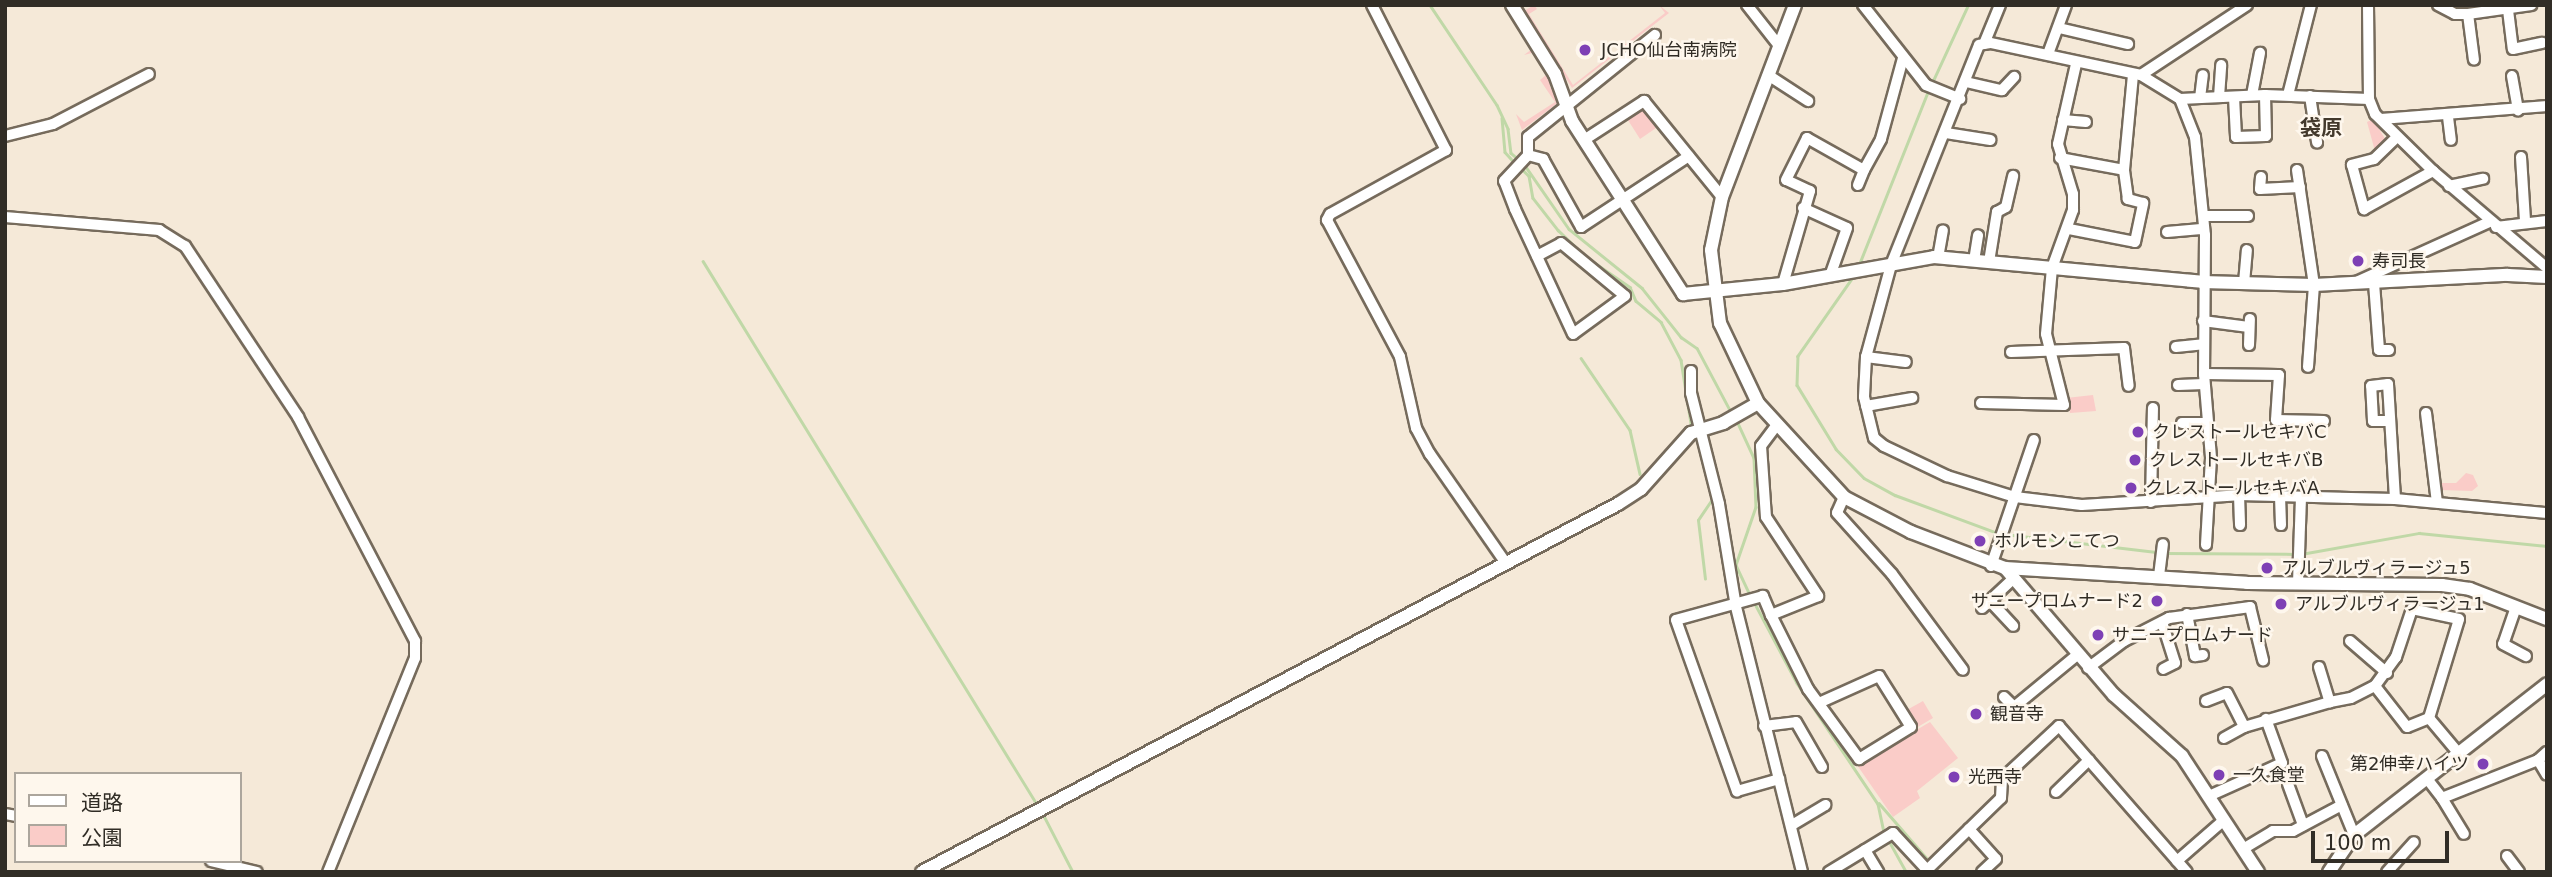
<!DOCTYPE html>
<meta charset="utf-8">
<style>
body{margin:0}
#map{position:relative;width:2552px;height:877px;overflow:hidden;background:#f5e9d8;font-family:"DejaVu Sans","Noto Sans JP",sans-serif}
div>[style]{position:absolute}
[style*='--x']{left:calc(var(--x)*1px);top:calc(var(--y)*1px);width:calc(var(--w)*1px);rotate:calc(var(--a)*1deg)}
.green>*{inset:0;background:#faccc8}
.stream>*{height:2.5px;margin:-1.25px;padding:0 1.25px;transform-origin:1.25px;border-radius:1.25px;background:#c0d8a7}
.roads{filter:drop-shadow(2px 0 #766b5c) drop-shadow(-2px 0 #766b5c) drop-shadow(0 2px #766b5c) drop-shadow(0 -2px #766b5c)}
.minor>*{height:10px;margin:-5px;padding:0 5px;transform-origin:5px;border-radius:5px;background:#fff}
.tertiary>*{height:12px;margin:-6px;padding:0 6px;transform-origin:6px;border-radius:6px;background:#fff}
.dots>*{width:19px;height:19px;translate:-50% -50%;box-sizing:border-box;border:4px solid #fef7ed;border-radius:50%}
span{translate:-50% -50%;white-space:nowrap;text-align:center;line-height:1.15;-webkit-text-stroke:5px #fef7ed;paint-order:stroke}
.poi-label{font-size:18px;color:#312d26}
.left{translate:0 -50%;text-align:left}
.right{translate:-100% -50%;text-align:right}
.quarter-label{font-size:21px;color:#43392c;font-weight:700}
.frame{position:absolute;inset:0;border:7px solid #312d26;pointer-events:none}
.legend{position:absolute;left:14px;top:772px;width:228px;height:91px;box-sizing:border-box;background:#fef7ed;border:2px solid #aca69d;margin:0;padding:9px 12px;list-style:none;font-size:21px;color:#312d26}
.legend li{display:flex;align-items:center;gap:14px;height:35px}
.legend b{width:35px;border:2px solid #aca69d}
.scale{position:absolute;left:2311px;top:831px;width:138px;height:32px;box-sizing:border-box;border:4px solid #312d26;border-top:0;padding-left:9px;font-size:21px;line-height:24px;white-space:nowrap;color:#312d26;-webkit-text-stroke:5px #fef7ed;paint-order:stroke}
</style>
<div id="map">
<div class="green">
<i style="clip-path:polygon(1534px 5px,1537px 9px,1529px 14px,1573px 85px,1665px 13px,1659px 5px,1669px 13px,1572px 88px,1524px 11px)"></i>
<i style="clip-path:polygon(1532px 49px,1551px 78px,1550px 87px,1559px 102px,1522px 130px,1516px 114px,1524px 122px,1555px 102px,1540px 80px,1546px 75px,1532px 53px,1524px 55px)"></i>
<i style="clip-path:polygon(1641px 107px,1659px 126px,1640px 139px,1626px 117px)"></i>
<i style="clip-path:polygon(2373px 119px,2387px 142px,2375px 151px,2367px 122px)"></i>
<i style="clip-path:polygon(2093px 395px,2096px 411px,2070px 413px,2066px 398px)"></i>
<i style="clip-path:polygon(2466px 473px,2473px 475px,2478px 486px,2472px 491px,2441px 490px,2441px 483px,2456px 483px)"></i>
<i style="clip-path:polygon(1923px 701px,1933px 718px,1916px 728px,1905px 711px)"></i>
<i style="clip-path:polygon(1930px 722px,1958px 758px,1917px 791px,1920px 798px,1893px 817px,1857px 765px)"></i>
</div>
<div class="stream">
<i style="--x:1430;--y:5;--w:120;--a:56.2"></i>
<i style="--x:1497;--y:105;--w:26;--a:65"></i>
<i style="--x:1508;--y:129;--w:24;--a:83"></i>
<i style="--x:1511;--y:153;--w:11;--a:41"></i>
<i style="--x:1931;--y:85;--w:88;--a:-65.2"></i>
<i style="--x:1502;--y:118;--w:34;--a:85"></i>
<i style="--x:1505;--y:152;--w:15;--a:48"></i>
<i style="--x:1524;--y:164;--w:79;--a:55.3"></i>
<i style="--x:1569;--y:229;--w:94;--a:38.9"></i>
<i style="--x:1642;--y:288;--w:63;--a:51.5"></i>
<i style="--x:1681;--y:337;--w:19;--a:35"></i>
<i style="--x:1697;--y:348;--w:72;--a:62"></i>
<i style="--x:1520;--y:167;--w:13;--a:45"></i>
<i style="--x:1529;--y:176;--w:22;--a:80"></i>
<i style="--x:1533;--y:198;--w:41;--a:52"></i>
<i style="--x:1558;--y:230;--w:37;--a:44"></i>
<i style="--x:1585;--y:256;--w:55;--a:34.6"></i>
<i style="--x:1630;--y:287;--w:15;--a:67"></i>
<i style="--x:1636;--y:301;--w:33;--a:40"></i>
<i style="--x:1661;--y:322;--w:43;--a:62.2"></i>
<i style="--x:1681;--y:360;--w:64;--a:81"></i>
<i style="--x:703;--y:261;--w:640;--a:58.42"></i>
<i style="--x:1858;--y:267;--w:189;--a:-68.3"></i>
<i style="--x:1854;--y:276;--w:98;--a:125"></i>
<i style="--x:1798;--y:356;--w:29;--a:92"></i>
<i style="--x:1797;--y:385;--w:75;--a:58.6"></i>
<i style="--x:1836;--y:449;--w:40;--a:46"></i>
<i style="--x:1864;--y:478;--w:35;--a:29"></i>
<i style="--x:1895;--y:495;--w:110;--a:20.3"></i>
<i style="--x:1581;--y:358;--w:87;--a:55.8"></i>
<i style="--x:1630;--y:430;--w:45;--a:77.2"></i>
<i style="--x:1737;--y:421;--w:41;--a:65.3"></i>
<i style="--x:1754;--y:458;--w:49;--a:87.7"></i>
<i style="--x:1756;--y:507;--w:61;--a:109"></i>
<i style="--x:1736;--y:565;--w:33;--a:65"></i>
<i style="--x:2004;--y:534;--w:155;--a:6.7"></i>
<i style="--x:2164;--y:553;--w:130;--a:0.4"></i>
<i style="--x:2301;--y:554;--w:120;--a:-10.1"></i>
<i style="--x:2419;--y:533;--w:129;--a:5.8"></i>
<i style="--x:1705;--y:579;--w:59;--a:-96.8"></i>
<i style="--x:1698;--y:520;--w:22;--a:-56"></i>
<i style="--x:1753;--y:600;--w:94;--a:62.1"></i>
<i style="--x:1797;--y:683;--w:146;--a:56.2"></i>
<i style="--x:1878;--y:804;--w:30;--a:78"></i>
<i style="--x:1879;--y:803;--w:77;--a:49.2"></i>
<i style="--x:1042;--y:812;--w:68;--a:62.7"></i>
<i style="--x:1888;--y:839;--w:38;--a:61"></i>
<i style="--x:1933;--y:866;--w:8;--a:45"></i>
</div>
<div class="roads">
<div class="minor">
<i style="--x:1372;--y:5;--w:163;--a:63"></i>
<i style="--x:1446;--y:150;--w:132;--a:151.1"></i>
<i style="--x:1330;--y:214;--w:7;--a:117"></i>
<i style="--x:1327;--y:220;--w:155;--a:61.9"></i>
<i style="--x:1400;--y:357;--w:73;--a:77.3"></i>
<i style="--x:1416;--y:428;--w:30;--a:62"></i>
<i style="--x:1430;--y:454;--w:131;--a:55.2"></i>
<i style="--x:1747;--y:5;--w:53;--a:51.8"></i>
<i style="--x:1863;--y:5;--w:102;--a:51.8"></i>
<i style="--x:1926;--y:85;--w:37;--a:22"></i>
<i style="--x:2368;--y:5;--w:94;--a:89.4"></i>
<i style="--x:2438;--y:5;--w:19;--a:28"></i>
<i style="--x:2455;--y:14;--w:13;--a:0"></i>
<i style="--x:2468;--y:14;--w:64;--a:-8.1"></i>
<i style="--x:2508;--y:10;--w:39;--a:83"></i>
<i style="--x:2513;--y:49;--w:30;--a:-12"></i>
<i style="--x:2468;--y:14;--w:46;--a:82.6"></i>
<i style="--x:2059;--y:28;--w:71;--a:13.1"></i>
<i style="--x:1984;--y:44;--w:42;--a:-67.7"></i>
<i style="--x:2048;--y:54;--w:52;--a:-69.8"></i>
<i style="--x:1768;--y:75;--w:48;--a:33"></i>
<i style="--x:2141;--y:75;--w:127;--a:-33.4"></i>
<i style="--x:2512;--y:76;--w:35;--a:80"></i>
<i style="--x:1966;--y:82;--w:37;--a:13"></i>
<i style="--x:2002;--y:90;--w:18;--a:-47"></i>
<i style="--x:2252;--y:95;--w:43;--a:-79.2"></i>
<i style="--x:2288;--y:95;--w:93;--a:-75.7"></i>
<i style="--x:2310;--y:96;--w:47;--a:81.3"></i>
<i style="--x:2219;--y:97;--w:32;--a:-86"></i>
<i style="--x:2234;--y:97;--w:40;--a:87.1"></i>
<i style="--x:2236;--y:137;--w:30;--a:-2"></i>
<i style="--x:2266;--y:136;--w:41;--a:-91.4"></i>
<i style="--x:2200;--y:98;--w:23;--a:-83"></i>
<i style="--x:2180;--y:99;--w:41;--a:68.5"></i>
<i style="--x:2195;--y:137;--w:99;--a:84.2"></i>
<i style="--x:2205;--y:235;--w:139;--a:90.4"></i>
<i style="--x:2204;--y:374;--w:84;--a:85.2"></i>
<i style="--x:2211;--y:458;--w:87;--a:93.3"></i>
<i style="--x:2448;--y:117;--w:23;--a:83"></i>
<i style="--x:2381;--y:119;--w:167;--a:-4.5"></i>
<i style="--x:2063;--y:120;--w:23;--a:5"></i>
<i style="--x:1946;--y:133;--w:45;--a:9"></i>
<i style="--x:5;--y:136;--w:49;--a:-14"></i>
<i style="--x:53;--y:124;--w:108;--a:-27.5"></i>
<i style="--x:2397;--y:137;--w:32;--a:136"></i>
<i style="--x:2374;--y:159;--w:23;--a:165"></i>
<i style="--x:2352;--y:165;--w:46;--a:74.7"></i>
<i style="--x:2364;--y:209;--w:79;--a:-28.8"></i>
<i style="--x:1584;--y:140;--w:72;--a:-33"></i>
<i style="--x:1644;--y:101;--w:124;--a:50.9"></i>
<i style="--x:1528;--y:155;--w:16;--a:15"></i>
<i style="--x:1543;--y:159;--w:78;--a:60.8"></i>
<i style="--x:1581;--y:227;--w:129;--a:-33.3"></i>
<i style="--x:2521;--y:157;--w:64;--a:86.4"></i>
<i style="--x:2060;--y:158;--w:65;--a:10.6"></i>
<i style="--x:2297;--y:170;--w:116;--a:81.6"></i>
<i style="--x:2314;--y:285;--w:82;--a:94.2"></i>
<i style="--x:2261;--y:177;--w:12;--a:95"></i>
<i style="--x:2260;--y:189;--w:40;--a:-2.9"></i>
<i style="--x:1858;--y:185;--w:16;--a:-68"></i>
<i style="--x:2449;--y:186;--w:35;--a:-12"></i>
<i style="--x:1803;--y:208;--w:48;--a:24.4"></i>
<i style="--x:1847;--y:228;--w:51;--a:109.5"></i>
<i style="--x:2204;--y:216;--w:44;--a:0"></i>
<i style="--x:5;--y:217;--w:155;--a:4.8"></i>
<i style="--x:159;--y:230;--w:31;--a:32"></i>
<i style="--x:185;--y:246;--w:205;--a:56.5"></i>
<i style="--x:298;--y:417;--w:253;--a:62.4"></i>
<i style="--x:415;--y:641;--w:17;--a:90"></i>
<i style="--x:415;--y:658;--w:231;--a:112.1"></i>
<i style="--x:2496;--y:227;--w:51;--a:-6.7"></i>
<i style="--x:2069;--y:229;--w:67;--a:11.1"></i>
<i style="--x:2135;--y:242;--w:40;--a:-78"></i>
<i style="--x:2143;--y:203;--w:16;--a:-165"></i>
<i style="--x:2128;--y:199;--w:29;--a:-98"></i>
<i style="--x:2124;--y:170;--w:96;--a:-84.6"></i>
<i style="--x:2167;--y:232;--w:37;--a:-5"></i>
<i style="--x:1537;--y:256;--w:27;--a:-28"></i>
<i style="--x:1561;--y:243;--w:83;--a:39.6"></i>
<i style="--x:1625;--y:296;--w:64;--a:143.8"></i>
<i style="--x:1573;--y:334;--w:138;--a:-114.9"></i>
<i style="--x:1515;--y:209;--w:30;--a:-111"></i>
<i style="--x:1504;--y:181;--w:35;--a:-47"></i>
<i style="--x:1528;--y:155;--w:18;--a:-90"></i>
<i style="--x:1528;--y:137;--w:163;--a:-38.8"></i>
<i style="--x:1938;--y:258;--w:28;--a:-80"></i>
<i style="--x:1974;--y:261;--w:26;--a:-81"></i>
<i style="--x:1989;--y:262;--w:51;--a:-80.9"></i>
<i style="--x:1997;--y:212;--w:10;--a:-29"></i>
<i style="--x:2006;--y:207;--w:32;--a:-77"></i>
<i style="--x:2547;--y:268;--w:150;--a:-139.6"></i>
<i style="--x:2433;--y:171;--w:81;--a:-135.5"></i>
<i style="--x:2375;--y:114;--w:16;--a:-112"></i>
<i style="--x:2369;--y:99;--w:104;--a:-177.8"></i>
<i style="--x:2265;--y:95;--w:85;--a:177.3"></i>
<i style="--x:2180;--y:99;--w:46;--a:-148.4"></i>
<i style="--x:2141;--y:75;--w:154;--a:-168"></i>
<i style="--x:1990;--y:43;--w:11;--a:170"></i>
<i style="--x:1979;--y:45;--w:237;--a:111.8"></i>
<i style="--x:1891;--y:265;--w:95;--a:105.2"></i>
<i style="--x:1866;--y:357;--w:40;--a:92.9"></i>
<i style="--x:1864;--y:397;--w:42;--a:76.3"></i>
<i style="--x:1874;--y:438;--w:13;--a:39"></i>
<i style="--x:1884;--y:446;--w:70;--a:25.5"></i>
<i style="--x:1947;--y:476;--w:71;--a:17.2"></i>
<i style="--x:2015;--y:497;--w:67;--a:6.8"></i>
<i style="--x:2082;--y:505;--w:157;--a:-3.6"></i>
<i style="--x:2239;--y:495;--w:156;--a:1.5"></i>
<i style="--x:2395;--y:499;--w:153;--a:5.3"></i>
<i style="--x:2244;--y:283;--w:33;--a:-85"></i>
<i style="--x:2354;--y:283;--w:148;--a:-24.3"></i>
<i style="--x:2374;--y:283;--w:67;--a:85.7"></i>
<i style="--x:2379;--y:350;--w:10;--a:0"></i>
<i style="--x:1783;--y:284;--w:97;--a:-73.8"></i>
<i style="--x:1810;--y:191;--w:26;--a:-155"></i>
<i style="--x:1786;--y:180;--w:47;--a:-63.4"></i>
<i style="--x:1807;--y:138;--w:65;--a:29.3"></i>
<i style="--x:1864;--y:170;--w:35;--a:-61"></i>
<i style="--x:1881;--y:139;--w:84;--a:-74.8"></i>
<i style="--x:2203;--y:321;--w:46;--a:7.4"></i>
<i style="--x:2249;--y:345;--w:26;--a:-88"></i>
<i style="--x:2176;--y:347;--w:27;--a:-6"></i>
<i style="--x:2011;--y:352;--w:113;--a:-2"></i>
<i style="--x:2124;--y:348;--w:38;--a:83"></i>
<i style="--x:1866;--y:357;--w:40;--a:7.1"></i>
<i style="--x:1691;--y:371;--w:22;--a:90"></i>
<i style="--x:1691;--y:393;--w:114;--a:75.8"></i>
<i style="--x:1719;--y:504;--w:104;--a:80.6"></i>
<i style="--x:1736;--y:607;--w:273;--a:76"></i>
<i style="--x:2204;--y:374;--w:75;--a:0.8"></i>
<i style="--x:2279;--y:375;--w:45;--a:93.8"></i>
<i style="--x:2276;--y:420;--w:48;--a:1.2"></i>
<i style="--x:2178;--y:385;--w:26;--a:-2"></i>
<i style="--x:1981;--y:403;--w:83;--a:1.4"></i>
<i style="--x:2064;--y:405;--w:73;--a:-104.2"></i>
<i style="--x:2046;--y:334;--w:66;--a:-84.8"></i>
<i style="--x:2052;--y:268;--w:62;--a:-70.1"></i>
<i style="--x:2073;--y:210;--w:16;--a:-90"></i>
<i style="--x:2073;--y:194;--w:52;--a:-106.7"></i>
<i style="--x:2058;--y:144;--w:82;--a:-77.3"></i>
<i style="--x:1866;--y:406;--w:47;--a:-9.9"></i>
<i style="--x:2426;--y:413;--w:90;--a:83"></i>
<i style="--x:2390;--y:421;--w:17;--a:180"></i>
<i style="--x:2373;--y:421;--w:35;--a:-93"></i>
<i style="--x:2371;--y:386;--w:17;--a:-7"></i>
<i style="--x:2388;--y:384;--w:115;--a:86.5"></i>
<i style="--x:2182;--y:423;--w:26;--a:0"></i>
<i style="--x:1776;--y:426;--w:25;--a:127"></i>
<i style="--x:1761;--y:446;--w:71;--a:86"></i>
<i style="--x:1766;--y:517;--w:95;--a:56.6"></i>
<i style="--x:1818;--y:596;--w:51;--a:158"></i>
<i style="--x:1771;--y:615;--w:21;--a:-113"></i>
<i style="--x:1763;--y:596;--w:90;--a:164.6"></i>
<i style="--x:1676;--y:620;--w:182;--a:70.4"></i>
<i style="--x:1737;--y:791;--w:44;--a:-15.9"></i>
<i style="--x:2239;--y:495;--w:30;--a:88"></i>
<i style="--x:2280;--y:496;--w:29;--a:88"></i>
<i style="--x:1844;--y:497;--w:17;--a:114"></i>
<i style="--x:1837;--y:513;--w:82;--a:48"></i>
<i style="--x:1892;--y:574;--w:119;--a:53.5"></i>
<i style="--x:2151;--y:502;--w:94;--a:-88.8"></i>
<i style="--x:1991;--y:566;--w:133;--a:-71.2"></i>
<i style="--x:2159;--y:576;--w:32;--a:-83"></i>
<i style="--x:2298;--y:583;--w:86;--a:-88"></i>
<i style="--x:1990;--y:601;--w:34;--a:47"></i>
<i style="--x:2516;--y:607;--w:39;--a:109"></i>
<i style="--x:2503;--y:644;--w:26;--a:28"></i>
<i style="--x:1982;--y:608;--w:44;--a:-43.2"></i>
<i style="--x:2187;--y:614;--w:43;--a:79.2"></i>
<i style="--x:2195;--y:656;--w:8;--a:-7"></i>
<i style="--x:1771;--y:615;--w:83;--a:63.4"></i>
<i style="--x:1808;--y:689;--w:87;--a:53.9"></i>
<i style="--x:1859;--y:759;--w:61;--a:-31.6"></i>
<i style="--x:1911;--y:727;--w:60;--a:-122.1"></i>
<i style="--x:1879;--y:676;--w:66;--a:155.8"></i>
<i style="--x:2162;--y:622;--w:43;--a:72.4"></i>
<i style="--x:2175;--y:663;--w:13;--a:153"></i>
<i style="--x:2350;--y:641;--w:49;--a:40.9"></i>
<i style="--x:2319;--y:667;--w:37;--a:73"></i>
<i style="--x:2330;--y:702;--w:21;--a:-11"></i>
<i style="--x:2351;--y:698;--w:27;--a:-27"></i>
<i style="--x:2088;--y:668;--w:45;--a:-36.9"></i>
<i style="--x:2124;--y:641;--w:51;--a:-27.1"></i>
<i style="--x:2169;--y:618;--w:82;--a:-7.7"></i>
<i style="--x:2250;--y:607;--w:55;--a:76.2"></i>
<i style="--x:2004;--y:697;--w:14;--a:45"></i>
<i style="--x:2014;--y:707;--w:82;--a:-39.5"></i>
<i style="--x:2206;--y:701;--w:22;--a:-21"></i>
<i style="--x:2227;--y:693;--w:38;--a:63"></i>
<i style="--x:2244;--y:727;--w:90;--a:-16.2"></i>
<i style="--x:2429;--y:718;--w:103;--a:-73.1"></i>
<i style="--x:2459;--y:619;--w:48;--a:-168"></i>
<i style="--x:2412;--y:609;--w:51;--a:108.4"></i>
<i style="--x:2396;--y:657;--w:36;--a:126"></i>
<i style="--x:2375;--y:686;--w:52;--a:52"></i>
<i style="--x:2407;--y:727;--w:24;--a:-22"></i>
<i style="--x:2429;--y:718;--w:48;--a:50"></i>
<i style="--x:1764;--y:726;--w:32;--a:-7"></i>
<i style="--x:1796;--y:722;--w:52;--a:60"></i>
<i style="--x:2224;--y:738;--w:23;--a:-29"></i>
<i style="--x:2322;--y:756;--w:85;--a:67.9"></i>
<i style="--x:2538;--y:760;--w:17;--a:59"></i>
<i style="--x:2428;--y:780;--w:23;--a:52"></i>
<i style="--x:2442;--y:798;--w:103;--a:-21.6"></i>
<i style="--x:2538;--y:760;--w:12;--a:-42"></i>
<i style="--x:2288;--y:784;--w:44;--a:69.9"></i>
<i style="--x:2056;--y:792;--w:46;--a:-44.1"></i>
<i style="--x:2209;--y:796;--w:80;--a:-24.3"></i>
<i style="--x:2282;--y:763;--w:47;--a:-110"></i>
<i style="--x:2442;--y:798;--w:42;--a:58.6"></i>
<i style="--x:5;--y:814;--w:11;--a:10"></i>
<i style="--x:1792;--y:825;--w:39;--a:-31"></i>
<i style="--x:1969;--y:829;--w:40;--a:48"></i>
<i style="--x:1996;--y:859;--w:19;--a:137"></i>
<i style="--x:2243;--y:849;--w:35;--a:-31"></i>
<i style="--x:2273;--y:831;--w:20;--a:0"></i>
<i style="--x:2293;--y:831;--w:55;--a:-28"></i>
<i style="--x:1865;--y:850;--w:26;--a:59"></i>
<i style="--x:2507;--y:856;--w:20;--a:53"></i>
<i style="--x:211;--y:861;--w:47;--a:13.4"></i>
<i style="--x:2177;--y:861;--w:62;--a:-41.1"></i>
<i style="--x:1927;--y:870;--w:103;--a:-44.2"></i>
<i style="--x:2001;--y:798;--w:19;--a:-87"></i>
<i style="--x:2002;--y:779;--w:78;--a:-42.9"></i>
<i style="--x:2059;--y:726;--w:194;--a:48.8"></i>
<i style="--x:1829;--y:872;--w:75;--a:-31.4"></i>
<i style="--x:1893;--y:833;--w:53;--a:47.3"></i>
<i style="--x:2387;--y:872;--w:40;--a:-48"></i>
</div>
<div class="tertiary">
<i style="--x:1512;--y:5;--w:81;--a:58.1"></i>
<i style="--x:1555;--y:74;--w:50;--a:70.1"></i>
<i style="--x:1572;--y:121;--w:206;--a:57.3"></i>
<i style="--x:1683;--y:294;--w:100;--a:-5.7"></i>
<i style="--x:1783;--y:284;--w:153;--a:-10.1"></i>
<i style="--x:1934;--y:257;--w:269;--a:5.3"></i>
<i style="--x:2202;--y:282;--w:112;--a:1.5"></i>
<i style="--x:2314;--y:285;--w:194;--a:-3"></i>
<i style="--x:2508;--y:275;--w:39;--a:3"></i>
<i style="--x:1795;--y:5;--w:205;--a:110.8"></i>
<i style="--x:1722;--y:197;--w:54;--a:101.7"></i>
<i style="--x:1711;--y:250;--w:74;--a:83"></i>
<i style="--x:1720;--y:323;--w:89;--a:64.6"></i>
<i style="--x:1758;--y:403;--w:127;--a:47.5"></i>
<i style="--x:1844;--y:497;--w:76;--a:27.6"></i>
<i style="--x:1911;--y:532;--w:101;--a:21"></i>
<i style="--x:2005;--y:568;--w:167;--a:49.4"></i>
<i style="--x:2114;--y:695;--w:91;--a:41.9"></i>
<i style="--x:2182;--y:756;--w:139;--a:56.8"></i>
<i style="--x:2005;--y:568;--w:242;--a:3.5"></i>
<i style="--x:2247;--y:583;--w:195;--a:0.6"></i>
<i style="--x:2442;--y:585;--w:28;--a:8"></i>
<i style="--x:2470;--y:589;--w:83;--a:21.3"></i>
<i style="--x:922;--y:872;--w:787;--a:-27.87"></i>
<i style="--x:1618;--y:504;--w:27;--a:-33"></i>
<i style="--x:1641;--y:489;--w:75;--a:-48.2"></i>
<i style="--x:1691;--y:433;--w:34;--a:-17"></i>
<i style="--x:1723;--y:423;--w:40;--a:-29.7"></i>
<i style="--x:2329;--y:872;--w:45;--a:-56"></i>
<i style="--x:2354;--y:835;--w:245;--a:-38"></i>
</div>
</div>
<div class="dots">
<i style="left:1585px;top:50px;background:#7e40b5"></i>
<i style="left:2358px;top:261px;background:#7e40b5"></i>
<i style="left:2138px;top:432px;background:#7e40b5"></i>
<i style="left:2135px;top:460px;background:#7e40b5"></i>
<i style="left:2131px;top:488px;background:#7e40b5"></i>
<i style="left:1980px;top:541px;background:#7e40b5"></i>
<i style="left:2267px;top:568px;background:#7e40b5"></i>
<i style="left:2157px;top:601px;background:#7e40b5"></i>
<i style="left:2281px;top:604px;background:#7e40b5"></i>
<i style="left:2098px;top:635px;background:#7e40b5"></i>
<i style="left:1976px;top:714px;background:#7e40b5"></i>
<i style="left:2483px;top:764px;background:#7e40b5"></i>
<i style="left:2219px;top:775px;background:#7e40b5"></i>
<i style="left:1954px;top:777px;background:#7e40b5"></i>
</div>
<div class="poi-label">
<span class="left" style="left:1601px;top:50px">JCHO仙台南病院</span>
<span class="left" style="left:2372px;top:261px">寿司長</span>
<span class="left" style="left:2152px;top:432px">クレストールセキバC</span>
<span class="left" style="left:2149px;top:460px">クレストールセキバB</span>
<span class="left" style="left:2145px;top:488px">クレストールセキバA</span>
<span class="left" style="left:1994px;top:541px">ホルモンこてつ</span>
<span class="left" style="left:2281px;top:568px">アルブルヴィラージュ5</span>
<span class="right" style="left:2143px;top:601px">サニープロムナード2</span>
<span class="left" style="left:2295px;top:604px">アルブルヴィラージュ1</span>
<span class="left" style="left:2112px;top:635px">サニープロムナード</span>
<span class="left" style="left:1990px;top:714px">観音寺</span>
<span class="right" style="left:2469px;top:764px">第2伸幸ハイツ</span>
<span class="left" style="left:2233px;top:775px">一久食堂</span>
<span class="left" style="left:1968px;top:777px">光西寺</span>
</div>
<div class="quarter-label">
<span style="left:2321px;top:128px">袋原</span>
</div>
<div class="frame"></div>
<ul class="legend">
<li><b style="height:9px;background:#fff"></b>道路</li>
<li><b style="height:19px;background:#faccc8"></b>公園</li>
</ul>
<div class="scale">100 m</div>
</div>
